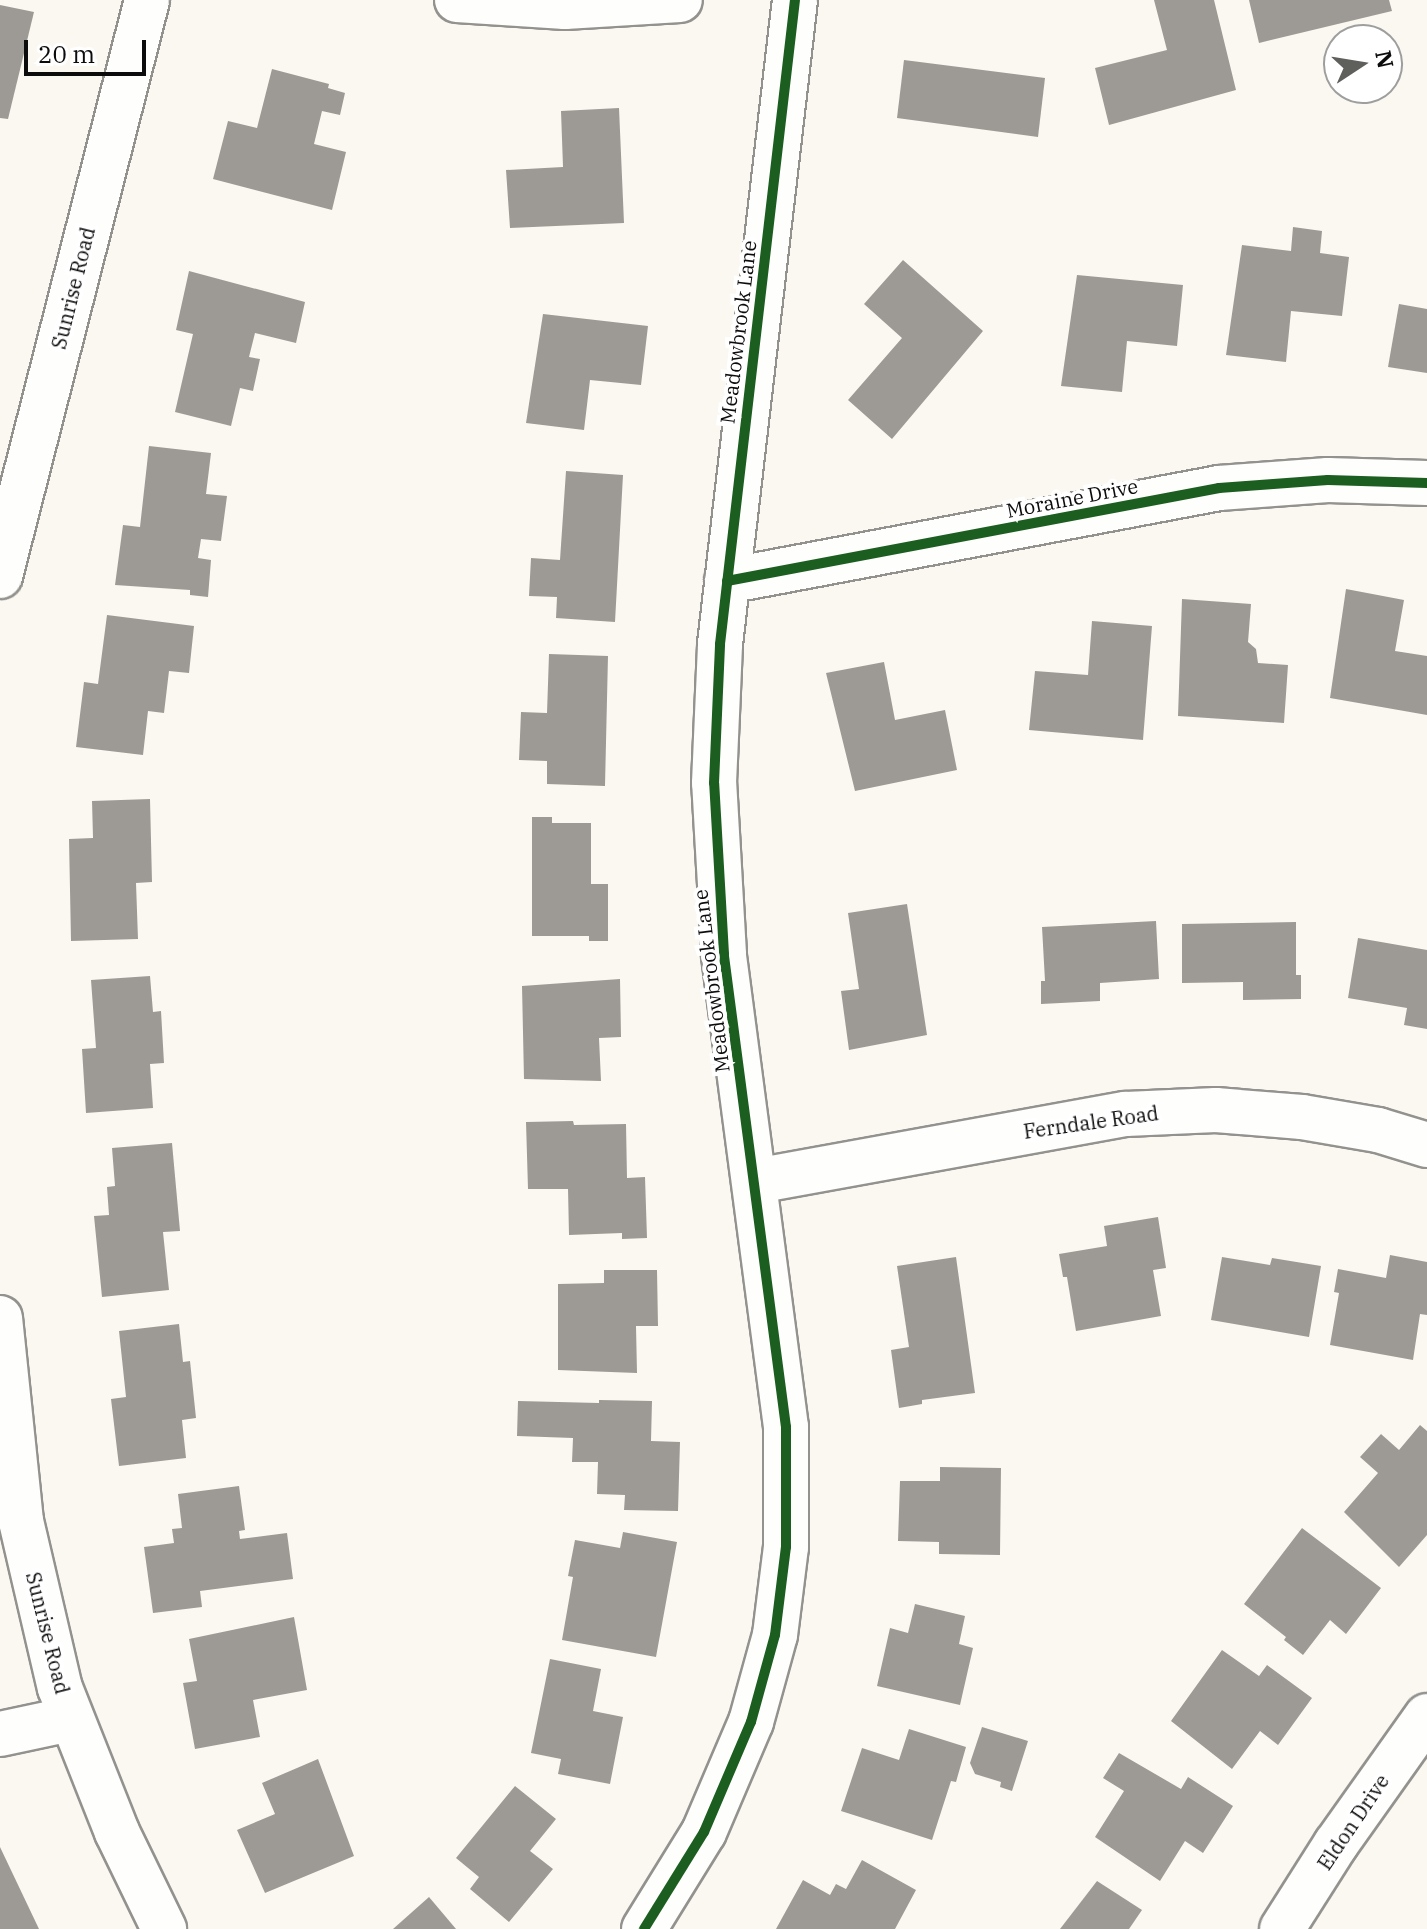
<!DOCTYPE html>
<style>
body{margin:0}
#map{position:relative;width:1427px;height:1929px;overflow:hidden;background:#faf8f0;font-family:"IBM Plex Serif",serif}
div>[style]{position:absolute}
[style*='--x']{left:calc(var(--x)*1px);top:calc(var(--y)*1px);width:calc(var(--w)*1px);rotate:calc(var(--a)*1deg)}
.building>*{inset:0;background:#9d9a96}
.roads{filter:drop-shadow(2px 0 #93928f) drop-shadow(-2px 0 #93928f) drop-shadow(0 2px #93928f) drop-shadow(0 -2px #93928f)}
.minor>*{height:44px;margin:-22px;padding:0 22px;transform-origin:22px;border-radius:22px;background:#fefefd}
.cycleway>*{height:10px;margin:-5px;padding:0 5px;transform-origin:5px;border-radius:5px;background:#1b5e20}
span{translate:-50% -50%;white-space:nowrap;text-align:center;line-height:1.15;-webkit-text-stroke:8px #fff;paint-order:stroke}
.street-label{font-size:20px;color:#0c0c0c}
.north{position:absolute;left:1323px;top:24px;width:80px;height:80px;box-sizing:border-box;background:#fff;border:2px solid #9e9e9e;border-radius:50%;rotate:78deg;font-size:22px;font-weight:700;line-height:32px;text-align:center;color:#0c0c0c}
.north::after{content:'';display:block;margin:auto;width:28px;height:36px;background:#5f5f5c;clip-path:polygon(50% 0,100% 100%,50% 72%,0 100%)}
.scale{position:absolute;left:24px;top:40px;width:122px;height:36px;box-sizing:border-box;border:4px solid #0c0c0c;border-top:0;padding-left:10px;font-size:24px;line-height:28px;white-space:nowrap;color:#0c0c0c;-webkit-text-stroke:6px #fff;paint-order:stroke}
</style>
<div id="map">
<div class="building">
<i style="clip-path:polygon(1154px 0,1214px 0,1236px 90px,1109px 125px,1095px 68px,1167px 50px)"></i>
<i style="clip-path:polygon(1249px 0,1389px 0,1392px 11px,1259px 43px)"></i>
<i style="clip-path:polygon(0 5px,34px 12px,8px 119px,0 118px)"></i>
<i style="clip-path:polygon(904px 60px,1045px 78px,1038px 137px,897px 118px)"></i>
<i style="clip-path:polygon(272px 69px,329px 84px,328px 88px,345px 93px,340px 115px,322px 111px,314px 144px,346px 152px,332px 210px,213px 179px,228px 121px,257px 128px)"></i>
<i style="clip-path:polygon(619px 108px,624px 223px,510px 228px,506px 170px,563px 167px,561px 111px)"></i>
<i style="clip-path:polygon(1293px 227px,1322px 231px,1320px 253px,1349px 257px,1342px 316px,1291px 311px,1286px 362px,1226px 355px,1242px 245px,1291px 251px)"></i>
<i style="clip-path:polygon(903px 260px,983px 331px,892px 439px,848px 400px,902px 338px,864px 304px)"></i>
<i style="clip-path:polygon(189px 271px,305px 302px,296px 343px,255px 333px,249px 357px,260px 359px,253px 391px,240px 388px,231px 426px,175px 412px,193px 334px,176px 330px)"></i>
<i style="clip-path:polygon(1077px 275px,1183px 285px,1177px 346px,1127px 341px,1122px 392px,1061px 386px)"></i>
<i style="clip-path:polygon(1399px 304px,1427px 309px,1427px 373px,1388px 367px)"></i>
<i style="clip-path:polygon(543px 314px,648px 326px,641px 385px,590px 380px,584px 430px,526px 423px)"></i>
<i style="clip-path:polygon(149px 446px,211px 453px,206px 494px,227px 496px,221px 541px,201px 539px,198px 558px,211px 560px,208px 597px,190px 595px,190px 590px,115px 585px,123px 525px,140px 527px)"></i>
<i style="clip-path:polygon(566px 471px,623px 475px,615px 622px,556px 618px,557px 597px,529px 596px,531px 558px,560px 560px)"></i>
<i style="clip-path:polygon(1346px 589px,1404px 600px,1395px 651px,1427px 656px,1427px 715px,1330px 698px)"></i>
<i style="clip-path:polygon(1182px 599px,1251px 604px,1248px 642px,1256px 649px,1258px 663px,1288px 665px,1284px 723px,1178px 716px)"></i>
<i style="clip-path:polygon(107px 615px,194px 626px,189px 673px,169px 671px,164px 713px,148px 711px,143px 755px,76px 747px,84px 682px,98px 684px)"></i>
<i style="clip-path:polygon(1092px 621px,1152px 626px,1143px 740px,1029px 730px,1035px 671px,1088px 675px)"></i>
<i style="clip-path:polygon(549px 654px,608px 656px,605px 786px,547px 784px,547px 761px,519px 760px,521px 712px,547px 713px)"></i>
<i style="clip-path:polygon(884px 662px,895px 720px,945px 710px,957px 770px,855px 791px,826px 673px)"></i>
<i style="clip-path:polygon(150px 799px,152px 882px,136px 883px,138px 939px,71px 941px,69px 839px,93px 838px,92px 801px)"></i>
<i style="clip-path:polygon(532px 817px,552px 817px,552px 823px,591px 823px,591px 884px,608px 884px,608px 941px,589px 941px,589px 936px,532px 936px)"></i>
<i style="clip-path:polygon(907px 904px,927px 1035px,849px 1050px,841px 991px,859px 989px,848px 913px)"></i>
<i style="clip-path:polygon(1156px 921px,1159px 979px,1100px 983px,1100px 1001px,1041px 1004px,1041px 981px,1045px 981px,1042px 927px)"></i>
<i style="clip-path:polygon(1296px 922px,1296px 975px,1301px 975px,1301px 999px,1243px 1000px,1243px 982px,1182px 983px,1182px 924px)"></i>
<i style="clip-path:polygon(1358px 938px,1427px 950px,1427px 1029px,1404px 1025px,1407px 1008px,1348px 998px)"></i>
<i style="clip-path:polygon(150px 976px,153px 1012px,161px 1011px,164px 1063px,150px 1064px,153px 1108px,86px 1113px,82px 1049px,96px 1048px,91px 980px)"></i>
<i style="clip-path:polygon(620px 979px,621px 1037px,599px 1038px,601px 1081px,524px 1079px,522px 986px)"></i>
<i style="clip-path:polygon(573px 1121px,574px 1125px,626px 1124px,627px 1178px,645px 1177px,647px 1238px,622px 1239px,622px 1233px,569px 1235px,568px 1189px,528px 1189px,526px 1122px)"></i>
<i style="clip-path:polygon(172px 1143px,180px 1231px,163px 1232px,169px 1290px,102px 1297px,94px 1216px,109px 1215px,107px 1187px,115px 1186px,112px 1148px)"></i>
<i style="clip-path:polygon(1158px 1217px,1166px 1268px,1153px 1270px,1161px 1316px,1076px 1331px,1067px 1277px,1063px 1277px,1059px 1254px,1107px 1246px,1104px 1226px)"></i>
<i style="clip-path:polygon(1390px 1255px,1427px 1262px,1427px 1315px,1420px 1314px,1413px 1360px,1330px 1345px,1339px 1293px,1334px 1292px,1338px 1269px,1386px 1278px)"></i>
<i style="clip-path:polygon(956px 1257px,975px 1393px,922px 1400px,922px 1404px,899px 1408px,891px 1350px,909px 1347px,897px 1266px)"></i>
<i style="clip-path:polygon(1222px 1257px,1270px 1265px,1272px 1258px,1321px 1266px,1309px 1337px,1211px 1320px)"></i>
<i style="clip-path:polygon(604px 1270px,657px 1270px,658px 1326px,636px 1326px,637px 1373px,558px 1370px,558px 1284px,604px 1283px)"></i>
<i style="clip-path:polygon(179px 1324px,183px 1362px,190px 1361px,196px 1418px,182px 1420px,186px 1458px,119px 1466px,111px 1399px,126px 1397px,119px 1331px)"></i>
<i style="clip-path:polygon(599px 1400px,652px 1401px,651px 1441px,680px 1442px,678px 1511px,624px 1510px,625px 1495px,597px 1494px,598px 1462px,572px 1462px,573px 1438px,517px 1436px,518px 1401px,599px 1403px)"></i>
<i style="clip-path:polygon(1420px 1425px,1427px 1431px,1427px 1535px,1399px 1567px,1344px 1512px,1378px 1473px,1360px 1457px,1381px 1434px,1399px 1450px)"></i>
<i style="clip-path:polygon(940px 1467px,1001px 1468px,1000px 1555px,939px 1554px,939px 1542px,898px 1541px,900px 1481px,940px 1481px)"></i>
<i style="clip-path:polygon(239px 1486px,245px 1530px,239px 1531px,240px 1539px,287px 1533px,293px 1579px,200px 1591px,202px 1607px,153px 1613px,144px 1547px,174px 1543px,172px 1529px,182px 1528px,178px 1494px)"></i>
<i style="clip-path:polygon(1302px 1528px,1381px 1588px,1346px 1634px,1330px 1620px,1303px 1655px,1284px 1640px,1286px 1637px,1244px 1604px)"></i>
<i style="clip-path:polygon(623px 1532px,677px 1542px,656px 1657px,562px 1640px,573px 1577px,568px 1576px,575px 1540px,620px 1548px)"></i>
<i style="clip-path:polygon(915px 1604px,965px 1616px,959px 1644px,973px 1648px,960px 1705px,877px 1686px,890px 1628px,908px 1633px)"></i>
<i style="clip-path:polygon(294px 1617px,307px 1690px,253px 1700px,260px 1737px,195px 1749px,183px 1683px,197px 1681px,189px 1639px)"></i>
<i style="clip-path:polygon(1222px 1650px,1259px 1676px,1267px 1665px,1312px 1698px,1278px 1745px,1260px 1731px,1232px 1769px,1171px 1721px)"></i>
<i style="clip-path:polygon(550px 1659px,601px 1669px,593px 1711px,623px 1717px,610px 1784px,558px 1774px,561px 1759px,531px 1753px)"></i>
<i style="clip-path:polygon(982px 1727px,1028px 1741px,1012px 1791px,1000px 1787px,1001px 1782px,975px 1774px,970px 1763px)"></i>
<i style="clip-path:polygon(909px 1729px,966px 1747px,956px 1782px,951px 1781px,932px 1840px,841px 1811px,862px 1748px,899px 1760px)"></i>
<i style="clip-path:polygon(1119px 1753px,1181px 1789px,1188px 1777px,1233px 1806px,1203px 1853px,1185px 1841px,1160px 1881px,1095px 1837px,1124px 1791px,1103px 1778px)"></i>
<i style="clip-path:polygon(318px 1759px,354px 1856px,265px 1893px,237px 1830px,275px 1814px,262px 1783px)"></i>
<i style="clip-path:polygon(515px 1786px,556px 1819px,530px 1851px,553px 1869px,509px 1922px,470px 1889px,479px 1877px,456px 1858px)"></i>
<i style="clip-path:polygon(0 1847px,39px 1929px,0 1929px)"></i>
<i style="clip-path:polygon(862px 1860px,916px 1890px,895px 1929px,776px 1929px,803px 1880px,830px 1895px,836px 1884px,846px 1889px)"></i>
<i style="clip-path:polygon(1097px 1881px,1142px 1910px,1129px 1929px,1060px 1929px)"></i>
<i style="clip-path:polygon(429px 1897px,456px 1929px,393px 1929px)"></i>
</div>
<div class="roads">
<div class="minor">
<i style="--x:457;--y:0;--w:108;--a:3.7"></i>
<i style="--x:565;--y:7;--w:115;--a:-3.5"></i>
<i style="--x:0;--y:576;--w:594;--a:-75.68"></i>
<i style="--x:727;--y:581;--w:501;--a:-10.7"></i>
<i style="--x:1219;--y:488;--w:109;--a:-4.2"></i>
<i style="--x:1328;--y:480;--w:99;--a:1.7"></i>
<i style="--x:756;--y:1181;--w:376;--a:-10.3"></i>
<i style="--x:1126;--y:1114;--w:90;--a:-2.5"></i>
<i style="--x:1216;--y:1110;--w:86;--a:4.7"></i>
<i style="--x:1302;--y:1117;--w:77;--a:9.7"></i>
<i style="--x:1378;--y:1130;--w:51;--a:17"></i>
<i style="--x:0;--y:1318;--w:204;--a:84.1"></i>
<i style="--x:21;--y:1521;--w:171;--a:76.9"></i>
<i style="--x:60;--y:1688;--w:155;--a:68.4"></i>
<i style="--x:117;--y:1832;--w:108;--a:64.1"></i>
<i style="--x:0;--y:1734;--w:72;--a:-12.1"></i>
<i style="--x:644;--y:1929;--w:114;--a:-58.3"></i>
<i style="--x:704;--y:1832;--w:120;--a:-66.9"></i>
<i style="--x:751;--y:1722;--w:90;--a:-74.6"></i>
<i style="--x:775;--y:1635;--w:89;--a:-82.9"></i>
<i style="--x:786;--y:1547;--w:120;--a:-90"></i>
<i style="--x:786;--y:1427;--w:477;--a:-97.5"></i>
<i style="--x:724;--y:954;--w:171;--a:-93.3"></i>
<i style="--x:714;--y:783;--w:139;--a:-87.5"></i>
<i style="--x:720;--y:644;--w:648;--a:-83.36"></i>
<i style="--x:1282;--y:1929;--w:101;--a:-57.6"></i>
<i style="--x:1336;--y:1844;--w:157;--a:-54.6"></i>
</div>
</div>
<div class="cycleway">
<i style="--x:727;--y:581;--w:501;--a:-10.7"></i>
<i style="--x:1219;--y:488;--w:109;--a:-4.2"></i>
<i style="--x:1328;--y:480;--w:99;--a:1.7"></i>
<i style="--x:644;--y:1929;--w:114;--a:-58.3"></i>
<i style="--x:704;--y:1832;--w:120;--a:-66.9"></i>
<i style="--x:751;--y:1722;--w:90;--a:-74.6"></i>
<i style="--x:775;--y:1635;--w:89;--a:-82.9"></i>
<i style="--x:786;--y:1547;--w:120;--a:-90"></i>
<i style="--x:786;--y:1427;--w:477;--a:-97.5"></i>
<i style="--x:724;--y:954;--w:171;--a:-93.3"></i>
<i style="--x:714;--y:783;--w:139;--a:-87.5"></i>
<i style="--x:720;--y:644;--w:648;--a:-83.36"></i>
</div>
<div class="street-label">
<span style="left:73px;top:288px;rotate:-76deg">Sunrise Road</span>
<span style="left:738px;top:332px;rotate:-83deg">Meadowbrook Lane</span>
<span style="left:1072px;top:498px;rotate:-11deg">Moraine Drive</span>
<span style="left:711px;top:981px;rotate:-97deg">Meadowbrook Lane</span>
<span style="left:1091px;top:1122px;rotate:-8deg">Ferndale Road</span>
<span style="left:48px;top:1633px;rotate:76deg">Sunrise Road</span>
<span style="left:1353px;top:1822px;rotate:-56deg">Eldon Drive</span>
</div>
<div class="north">N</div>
<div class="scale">20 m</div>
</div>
